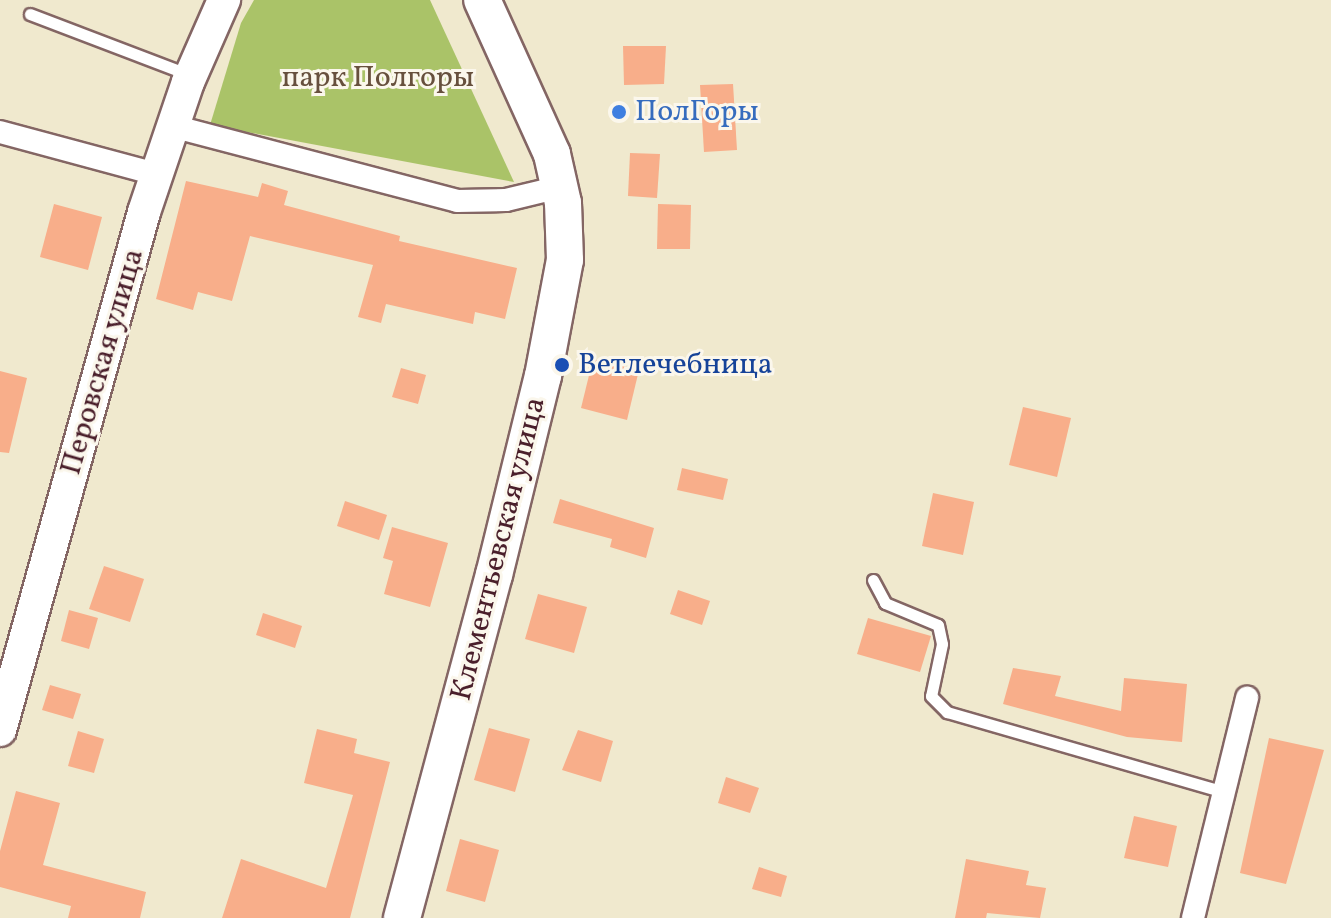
<!DOCTYPE html>
<meta charset="utf-8">
<style>
body{margin:0}
#map{position:relative;width:1331px;height:918px;overflow:hidden;background:#f0e9ce;font-family:Vollkorn,serif}
div>[style]{position:absolute}
[style*='--x']{left:calc(var(--x)*1px);top:calc(var(--y)*1px);width:calc(var(--w)*1px);rotate:calc(var(--a)*1deg)}
.green>*{inset:0;background:#aac368}
.building>*{inset:0;background:#f8ae8a}
.roads{filter:drop-shadow(2px 0 #846664) drop-shadow(-2px 0 #846664) drop-shadow(0 2px #846664) drop-shadow(0 -2px #846664)}
.service>*{height:11px;margin:-5.5px;padding:0 5.5px;transform-origin:5.5px;border-radius:5.5px;background:#fff}
.minor>*{height:22px;margin:-11px;padding:0 11px;transform-origin:11px;border-radius:11px;background:#fff}
.secondary>*{height:32px;margin:-16px;padding:0 16px;transform-origin:16px;border-radius:16px;background:#fff}
.primary>*{height:36px;margin:-18px;padding:0 18px;transform-origin:18px;border-radius:18px;background:#fff}
.dots>*{width:22px;height:22px;translate:-50% -50%;box-sizing:border-box;border:4px solid #fbf7ec;border-radius:50%}
span{translate:-50% -50%;white-space:nowrap;text-align:center;line-height:1.15;-webkit-text-stroke:6px #fbf7ec;paint-order:stroke}
.park-label{font-size:30px;color:#67503d}
.shop-label{font-size:30px;color:#366cbe}
.left{translate:0 -50%;text-align:left}
.street-label{font-size:30px;color:#4a1f2b}
.transit-label{font-size:30px;color:#164399}
</style>
<div id="map">
<div class="green">
<i style="clip-path:polygon(254px 0,430px 0,514px 182px,210px 125px,241px 23px)"></i>
</div>
<div class="building">
<i style="clip-path:polygon(623px 46px,666px 46px,664px 84px,624px 85px)"></i>
<i style="clip-path:polygon(733px 84px,737px 150px,704px 152px,700px 85px)"></i>
<i style="clip-path:polygon(630px 153px,660px 154px,657px 198px,628px 196px)"></i>
<i style="clip-path:polygon(186px 181px,258px 197px,262px 183px,288px 191px,284px 205px,400px 236px,399px 241px,517px 268px,505px 319px,475px 312px,473px 324px,386px 304px,381px 323px,358px 317px,373px 265px,250px 236px,232px 301px,198px 292px,193px 310px,156px 299px)"></i>
<i style="clip-path:polygon(54px 204px,102px 217px,88px 270px,40px 257px)"></i>
<i style="clip-path:polygon(658px 204px,691px 205px,690px 249px,657px 249px)"></i>
<i style="clip-path:polygon(593px 359px,639px 370px,627px 420px,581px 408px)"></i>
<i style="clip-path:polygon(401px 368px,426px 375px,418px 404px,392px 397px)"></i>
<i style="clip-path:polygon(0 371px,27px 378px,9px 453px,0 452px)"></i>
<i style="clip-path:polygon(1023px 407px,1071px 418px,1057px 477px,1009px 465px)"></i>
<i style="clip-path:polygon(682px 468px,728px 479px,723px 500px,677px 490px)"></i>
<i style="clip-path:polygon(933px 493px,974px 502px,963px 555px,922px 546px)"></i>
<i style="clip-path:polygon(560px 499px,654px 528px,646px 558px,610px 547px,612px 539px,553px 523px)"></i>
<i style="clip-path:polygon(345px 501px,387px 515px,379px 540px,337px 526px)"></i>
<i style="clip-path:polygon(392px 527px,448px 543px,430px 607px,384px 594px,393px 561px,383px 558px)"></i>
<i style="clip-path:polygon(104px 566px,144px 579px,130px 622px,89px 609px)"></i>
<i style="clip-path:polygon(678px 590px,710px 601px,702px 625px,670px 614px)"></i>
<i style="clip-path:polygon(538px 594px,587px 607px,574px 653px,525px 639px)"></i>
<i style="clip-path:polygon(69px 610px,98px 618px,89px 649px,61px 641px)"></i>
<i style="clip-path:polygon(263px 613px,302px 626px,295px 648px,256px 635px)"></i>
<i style="clip-path:polygon(868px 618px,931px 636px,920px 672px,857px 654px)"></i>
<i style="clip-path:polygon(1013px 668px,1061px 676px,1055px 696px,1121px 711px,1124px 678px,1187px 684px,1182px 742px,1127px 737px,1003px 704px)"></i>
<i style="clip-path:polygon(50px 685px,81px 694px,73px 719px,42px 710px)"></i>
<i style="clip-path:polygon(489px 728px,530px 739px,515px 792px,474px 780px)"></i>
<i style="clip-path:polygon(317px 729px,357px 739px,354px 753px,390px 762px,350px 918px,222px 918px,241px 859px,326px 888px,353px 795px,304px 783px)"></i>
<i style="clip-path:polygon(578px 730px,613px 741px,601px 782px,562px 770px)"></i>
<i style="clip-path:polygon(78px 731px,104px 739px,94px 773px,68px 766px)"></i>
<i style="clip-path:polygon(1269px 738px,1324px 750px,1286px 884px,1240px 873px)"></i>
<i style="clip-path:polygon(726px 777px,759px 788px,750px 813px,718px 803px)"></i>
<i style="clip-path:polygon(16px 791px,60px 803px,43px 865px,146px 892px,140px 918px,68px 918px,71px 906px,0 887px,0 851px)"></i>
<i style="clip-path:polygon(1134px 816px,1177px 826px,1168px 867px,1124px 858px)"></i>
<i style="clip-path:polygon(460px 839px,499px 850px,485px 902px,446px 891px)"></i>
<i style="clip-path:polygon(966px 859px,1029px 871px,1026px 885px,1046px 888px,1040px 918px,987px 913px,986px 918px,955px 918px)"></i>
<i style="clip-path:polygon(759px 867px,787px 876px,781px 897px,752px 889px)"></i>
</div>
<div class="roads">
<div class="service">
<i style="--x:30;--y:14;--w:168;--a:20.9"></i>
<i style="--x:873;--y:580;--w:26;--a:62"></i>
<i style="--x:885;--y:603;--w:57;--a:22.5"></i>
<i style="--x:938;--y:625;--w:19;--a:78"></i>
<i style="--x:942;--y:644;--w:53;--a:101.9"></i>
<i style="--x:931;--y:696;--w:23;--a:45"></i>
<i style="--x:947;--y:712;--w:288;--a:16.1"></i>
</div>
<div class="minor">
<i style="--x:172;--y:126;--w:295;--a:14.7"></i>
<i style="--x:457;--y:201;--w:49;--a:-1.2"></i>
<i style="--x:506;--y:200;--w:56;--a:-13.5"></i>
<i style="--x:0;--y:132;--w:162;--a:15.1"></i>
<i style="--x:1193;--y:918;--w:227;--a:-76.2"></i>
</div>
<div class="secondary">
<i style="--x:0;--y:730;--w:538;--a:-74.46"></i>
<i style="--x:144;--y:212;--w:137;--a:-71.3"></i>
<i style="--x:188;--y:82;--w:90;--a:-66.3"></i>
</div>
<div class="primary">
<i style="--x:402;--y:918;--w:355;--a:-75"></i>
<i style="--x:494;--y:575;--w:205;--a:-76.2"></i>
<i style="--x:543;--y:376;--w:118;--a:-79.3"></i>
<i style="--x:565;--y:260;--w:57;--a:-92"></i>
<i style="--x:563;--y:203;--w:50;--a:-102.7"></i>
<i style="--x:552;--y:154;--w:169;--a:-114.4"></i>
</div>
</div>
<div class="dots">
<i style="left:619px;top:112px;background:#3f7fe0"></i>
<i style="left:562px;top:365px;background:#1a4fb4"></i>
</div>
<div class="park-label">
<span style="left:378px;top:78px">парк Полгоры</span>
</div>
<div class="shop-label">
<span class="left" style="left:635px;top:112px">ПолГоры</span>
</div>
<div class="street-label">
<span style="left:103px;top:362px;rotate:-74deg">Перовская улица</span>
<span style="left:499px;top:549px;rotate:-76deg">Клементьевская улица</span>
</div>
<div class="transit-label">
<span class="left" style="left:578px;top:365px">Ветлечебница</span>
</div>
</div>
